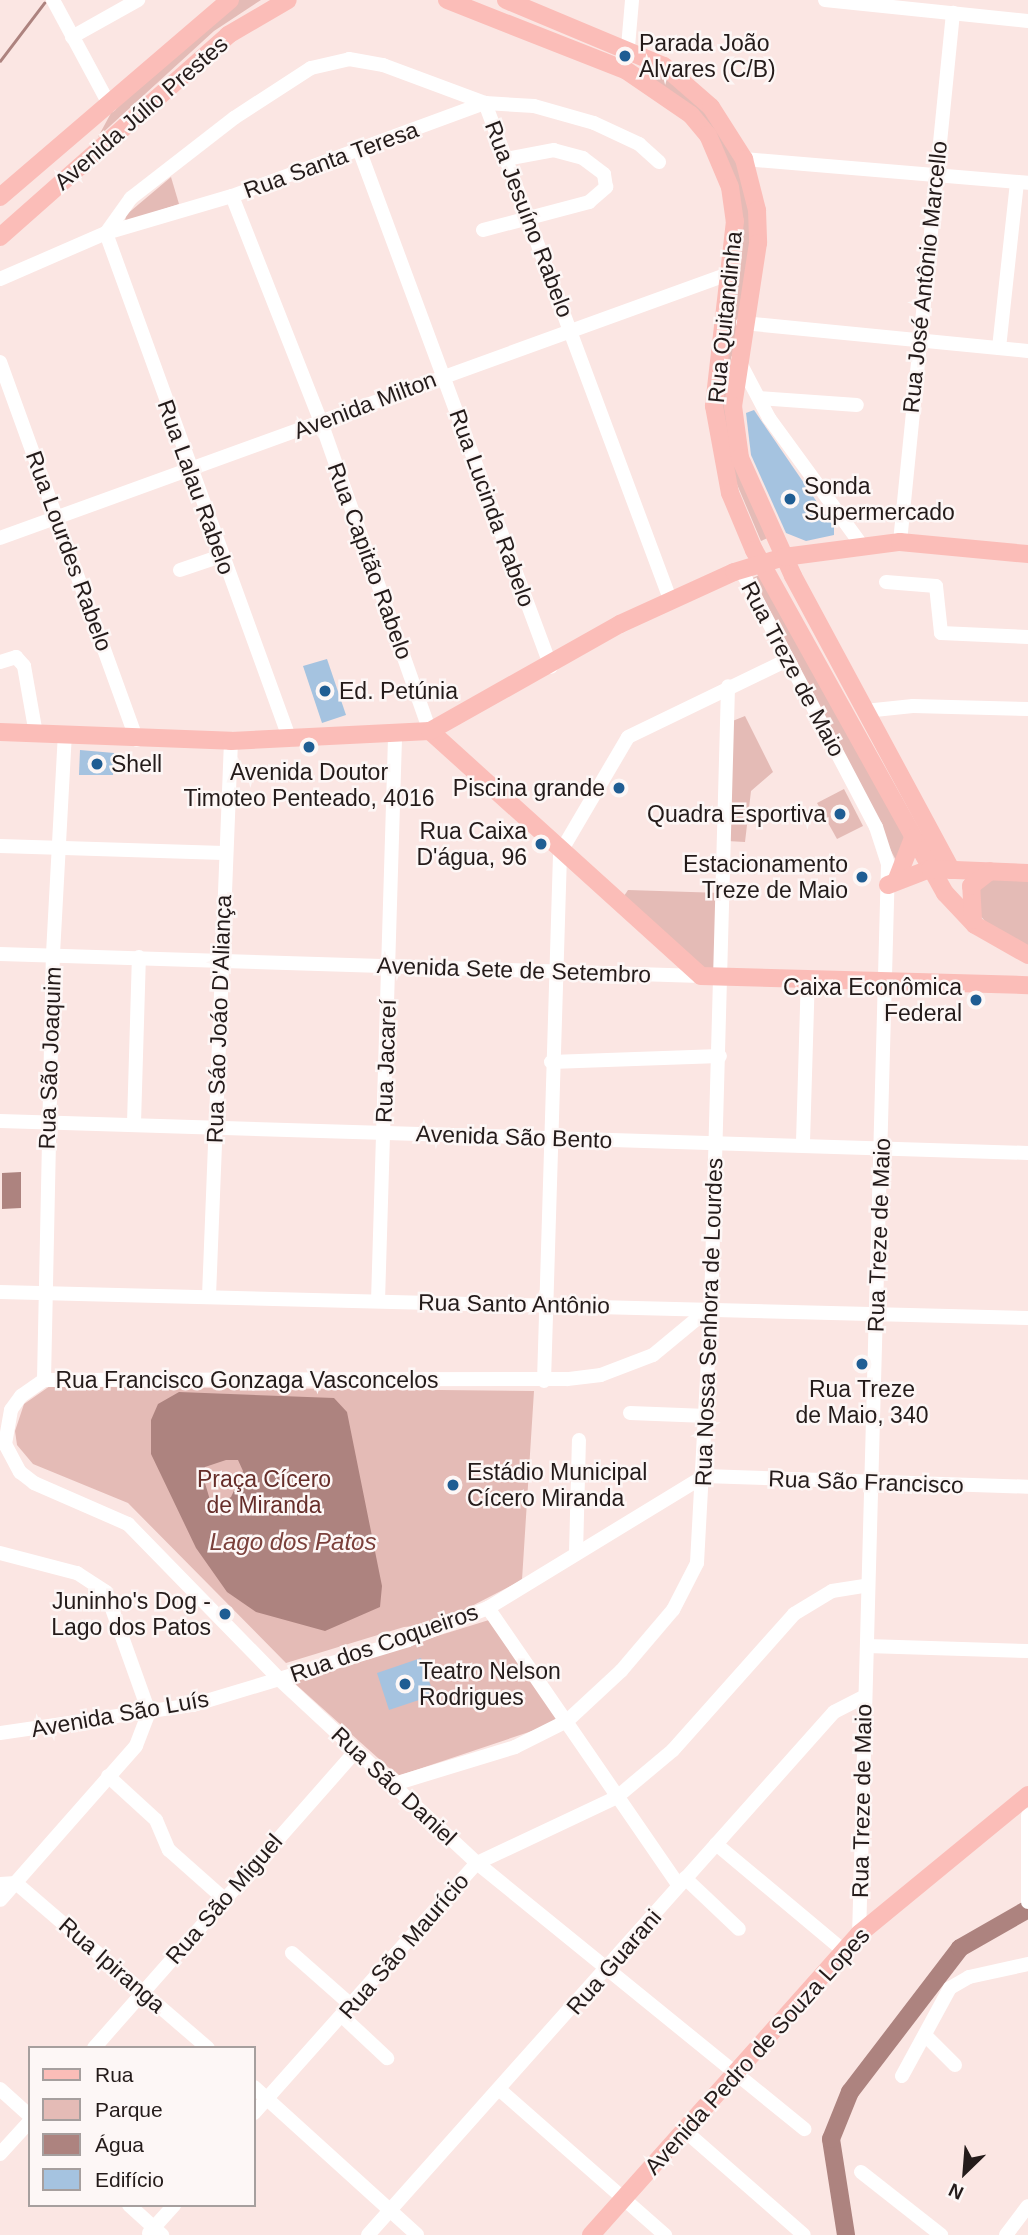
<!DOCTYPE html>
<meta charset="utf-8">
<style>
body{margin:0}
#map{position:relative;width:1028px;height:2235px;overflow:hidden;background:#fbe6e3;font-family:Arial,sans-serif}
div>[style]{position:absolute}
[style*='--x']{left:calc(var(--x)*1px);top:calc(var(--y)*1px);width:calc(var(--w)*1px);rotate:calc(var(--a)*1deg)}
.green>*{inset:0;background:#e4bbb6}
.water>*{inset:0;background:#ad837f}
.stream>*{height:2.5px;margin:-1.25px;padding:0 1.25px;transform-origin:1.25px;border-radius:1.25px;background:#ad837f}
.river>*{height:18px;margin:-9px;padding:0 9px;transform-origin:9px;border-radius:9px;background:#ad837f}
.building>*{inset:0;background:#a5c3e0}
.minor>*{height:14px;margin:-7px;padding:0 7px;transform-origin:7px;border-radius:7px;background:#fff}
.major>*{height:18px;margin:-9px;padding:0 9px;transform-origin:9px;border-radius:9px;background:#fbbdb8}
.dots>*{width:19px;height:19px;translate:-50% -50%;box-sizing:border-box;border:4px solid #fdf7f6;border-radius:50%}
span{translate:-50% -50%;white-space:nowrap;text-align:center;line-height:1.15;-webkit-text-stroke:5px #fdf7f6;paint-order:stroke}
.poi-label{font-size:23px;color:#241b1a}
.left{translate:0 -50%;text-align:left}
.right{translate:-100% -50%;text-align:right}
.street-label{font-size:23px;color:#241b1a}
.park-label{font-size:23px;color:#662d29}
.water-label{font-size:24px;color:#7b403b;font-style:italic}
.legend{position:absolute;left:28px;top:2046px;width:228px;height:161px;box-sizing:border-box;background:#fdf7f6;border:2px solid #a69f9e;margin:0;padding:9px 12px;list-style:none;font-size:21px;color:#241b1a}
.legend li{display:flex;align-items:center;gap:14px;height:35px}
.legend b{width:35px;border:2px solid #a69f9e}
.north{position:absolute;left:930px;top:2137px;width:70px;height:70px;-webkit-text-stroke:5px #fdf7f6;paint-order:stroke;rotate:205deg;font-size:19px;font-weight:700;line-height:28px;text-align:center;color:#241b1a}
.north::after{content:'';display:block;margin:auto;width:24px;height:32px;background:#241b1a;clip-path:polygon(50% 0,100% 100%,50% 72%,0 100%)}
</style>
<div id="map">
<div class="green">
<i style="clip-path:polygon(239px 0,261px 0,214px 31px,98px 137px,111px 113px)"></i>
<i style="clip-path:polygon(656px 65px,687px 87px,736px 153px,752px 198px,754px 240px,730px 412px,770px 537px,761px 541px,725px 456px,719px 412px,742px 240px,726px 160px,649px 76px)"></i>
<i style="clip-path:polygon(171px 177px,179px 204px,125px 222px,126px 215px)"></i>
<i style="clip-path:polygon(766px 572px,911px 838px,899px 866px,748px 580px)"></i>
<i style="clip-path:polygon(745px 716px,773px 772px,751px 791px,745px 842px,727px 841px,730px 722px)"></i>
<i style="clip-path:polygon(844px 789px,863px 826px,837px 839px,817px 803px)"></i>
<i style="clip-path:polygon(1028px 876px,1028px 947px,992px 929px,977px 912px,972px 892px,990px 878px)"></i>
<i style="clip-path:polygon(628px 890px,722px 893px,720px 970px,698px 970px,620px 902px)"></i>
<i style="clip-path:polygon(50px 1386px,534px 1391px,522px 1580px,437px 1624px,404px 1627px,286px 1663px,128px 1503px,33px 1464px,17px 1445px,15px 1431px,24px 1404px)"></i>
<i style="clip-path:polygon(489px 1620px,559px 1722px,398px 1776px,292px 1681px)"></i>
</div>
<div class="water">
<i style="clip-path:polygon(21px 1172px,21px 1208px,2px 1209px,2px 1173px)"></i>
<i style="clip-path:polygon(evenodd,179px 1392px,334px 1398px,347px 1412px,382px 1586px,380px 1607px,325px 1631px,256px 1612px,227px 1592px,196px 1548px,151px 1454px,151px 1420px,158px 1404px,179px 1392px,226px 1460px,238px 1460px,243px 1471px,231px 1497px,217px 1504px,210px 1500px,202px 1473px,205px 1467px,226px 1460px)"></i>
</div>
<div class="stream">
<i style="--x:0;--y:61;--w:73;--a:-52.8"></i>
</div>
<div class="river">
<i style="--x:846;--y:2235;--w:97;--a:-98.9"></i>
<i style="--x:831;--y:2139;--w:51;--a:-68"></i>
<i style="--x:850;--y:2092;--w:181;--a:-52.6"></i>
<i style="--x:960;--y:1948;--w:78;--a:-29.8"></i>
</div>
<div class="building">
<i style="clip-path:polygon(754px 410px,834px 527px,834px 535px,806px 541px,786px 533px,751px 455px,746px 413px)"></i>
<i style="clip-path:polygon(327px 659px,346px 715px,322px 723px,303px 666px)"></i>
<i style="clip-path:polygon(80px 750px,114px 753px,113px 775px,79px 775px)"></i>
<i style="clip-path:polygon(421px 1658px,434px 1695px,389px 1710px,377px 1673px)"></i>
</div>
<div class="minor">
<i style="--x:53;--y:0;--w:120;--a:61.7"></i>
<i style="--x:825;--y:0;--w:204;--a:5.9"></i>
<i style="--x:72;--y:37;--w:76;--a:-29.3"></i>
<i style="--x:628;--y:47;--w:47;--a:-85.1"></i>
<i style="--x:360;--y:152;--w:549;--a:69.65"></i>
<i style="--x:744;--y:159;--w:285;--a:4.8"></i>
<i style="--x:232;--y:196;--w:243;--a:68.5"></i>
<i style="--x:321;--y:422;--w:328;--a:70.6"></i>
<i style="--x:483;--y:230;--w:110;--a:-14.8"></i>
<i style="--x:589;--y:202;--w:23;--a:-41"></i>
<i style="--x:606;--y:187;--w:13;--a:-99"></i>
<i style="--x:604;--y:174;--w:26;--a:-143"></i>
<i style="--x:583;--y:158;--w:30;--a:-165"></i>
<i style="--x:554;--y:150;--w:49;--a:169.4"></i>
<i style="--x:0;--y:279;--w:116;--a:-23.5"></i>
<i style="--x:106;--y:233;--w:131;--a:-16.4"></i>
<i style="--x:232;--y:196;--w:270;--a:-20.2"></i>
<i style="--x:485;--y:103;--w:49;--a:3.5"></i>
<i style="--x:534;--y:106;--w:62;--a:15.8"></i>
<i style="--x:594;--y:123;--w:50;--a:25"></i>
<i style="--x:639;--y:144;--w:27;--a:42"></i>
<i style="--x:743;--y:323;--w:286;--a:5.6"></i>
<i style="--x:999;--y:348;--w:167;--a:-83.8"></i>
<i style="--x:738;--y:359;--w:67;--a:62.3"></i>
<i style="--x:769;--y:418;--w:156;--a:53.9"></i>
<i style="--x:0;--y:362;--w:402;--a:70.1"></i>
<i style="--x:759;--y:398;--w:98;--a:4.1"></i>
<i style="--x:0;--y:538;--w:778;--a:-19.93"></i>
<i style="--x:900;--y:542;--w:532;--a:-84.28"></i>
<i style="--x:180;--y:570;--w:43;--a:-18.9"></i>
<i style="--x:741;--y:570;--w:290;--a:62.3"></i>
<i style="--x:876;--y:827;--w:40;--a:72"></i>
<i style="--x:888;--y:865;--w:1069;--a:91.55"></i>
<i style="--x:886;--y:582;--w:50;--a:4.6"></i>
<i style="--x:936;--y:586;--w:47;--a:83.9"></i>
<i style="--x:941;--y:633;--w:87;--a:2.6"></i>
<i style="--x:0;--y:662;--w:17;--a:-17"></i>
<i style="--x:16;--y:657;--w:12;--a:48"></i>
<i style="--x:24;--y:666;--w:69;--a:80"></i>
<i style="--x:865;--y:711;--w:48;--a:-5.9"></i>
<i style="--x:913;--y:706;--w:115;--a:1.5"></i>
<i style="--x:290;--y:740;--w:539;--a:-109.95"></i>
<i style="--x:106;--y:233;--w:43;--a:-54.5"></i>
<i style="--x:131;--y:198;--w:130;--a:-37.8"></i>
<i style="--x:234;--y:118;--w:92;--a:-33"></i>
<i style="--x:311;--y:68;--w:39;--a:-13"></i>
<i style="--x:349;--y:59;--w:35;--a:10"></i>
<i style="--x:383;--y:65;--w:109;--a:20.4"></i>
<i style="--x:485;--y:103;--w:529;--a:69.55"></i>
<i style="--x:0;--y:846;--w:224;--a:1.8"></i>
<i style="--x:0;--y:954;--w:701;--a:1.8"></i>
<i style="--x:551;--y:1062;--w:169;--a:-2"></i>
<i style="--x:0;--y:1121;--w:1028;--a:1.78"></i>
<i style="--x:134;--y:1123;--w:166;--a:-88.3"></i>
<i style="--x:803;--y:1142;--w:165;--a:-88.3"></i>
<i style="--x:0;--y:1292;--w:1028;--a:1.45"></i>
<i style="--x:209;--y:1296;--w:555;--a:-87.73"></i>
<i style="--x:378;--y:1301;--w:564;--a:-88.27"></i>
<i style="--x:711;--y:1307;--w:75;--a:140.4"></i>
<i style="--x:653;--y:1355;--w:56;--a:159"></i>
<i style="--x:601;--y:1375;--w:34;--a:173"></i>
<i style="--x:567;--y:1379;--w:523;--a:179.89"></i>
<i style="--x:44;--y:1380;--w:28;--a:145"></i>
<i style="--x:21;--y:1396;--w:17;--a:126"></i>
<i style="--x:11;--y:1410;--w:35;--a:100"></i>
<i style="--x:5;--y:1444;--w:32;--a:62"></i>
<i style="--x:20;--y:1472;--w:18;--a:38"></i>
<i style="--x:34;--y:1483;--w:103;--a:23.6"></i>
<i style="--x:128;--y:1524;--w:216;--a:45.7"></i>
<i style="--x:279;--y:1679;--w:270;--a:42.9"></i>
<i style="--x:477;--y:1863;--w:422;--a:39.1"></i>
<i style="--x:44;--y:1380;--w:426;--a:-88.8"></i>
<i style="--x:53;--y:954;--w:219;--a:-86.9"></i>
<i style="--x:544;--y:1381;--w:528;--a:-88.26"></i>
<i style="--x:560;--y:853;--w:134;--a:-59.6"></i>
<i style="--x:628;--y:737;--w:177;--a:-25.8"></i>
<i style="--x:630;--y:1413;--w:77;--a:2.2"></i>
<i style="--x:0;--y:1553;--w:80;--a:14.6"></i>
<i style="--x:77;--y:1573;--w:35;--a:33"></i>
<i style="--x:106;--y:1592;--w:127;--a:70.3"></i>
<i style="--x:149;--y:1712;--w:36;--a:111"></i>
<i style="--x:136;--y:1746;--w:205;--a:131.4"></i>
<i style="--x:576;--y:1553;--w:113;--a:-88.5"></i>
<i style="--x:488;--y:1608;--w:337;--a:55.5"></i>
<i style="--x:867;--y:1646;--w:161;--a:1.8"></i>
<i style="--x:0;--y:1733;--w:195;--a:-8.3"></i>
<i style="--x:193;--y:1705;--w:225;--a:-16.8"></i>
<i style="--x:408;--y:1640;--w:86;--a:-21.8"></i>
<i style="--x:488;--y:1608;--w:253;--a:-31.4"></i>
<i style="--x:704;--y:1476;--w:324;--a:1.9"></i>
<i style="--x:108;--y:1776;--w:65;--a:42.5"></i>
<i style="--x:156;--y:1820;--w:33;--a:67"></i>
<i style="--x:169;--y:1850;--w:72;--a:41.6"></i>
<i style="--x:391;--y:1785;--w:130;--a:-17"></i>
<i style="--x:515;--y:1747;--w:58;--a:-26.6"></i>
<i style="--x:567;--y:1721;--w:74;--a:-42.8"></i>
<i style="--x:621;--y:1671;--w:80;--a:-49.6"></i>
<i style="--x:673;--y:1610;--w:53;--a:-62.9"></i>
<i style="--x:697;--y:1563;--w:256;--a:-86.9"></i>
<i style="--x:711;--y:1307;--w:621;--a:-88.43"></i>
<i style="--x:1028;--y:1815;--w:87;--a:90"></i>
<i style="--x:716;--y:1844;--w:167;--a:39.9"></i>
<i style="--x:685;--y:1878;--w:74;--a:43.4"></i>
<i style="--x:0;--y:1884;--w:16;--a:-4"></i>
<i style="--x:16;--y:1883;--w:253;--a:40.7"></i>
<i style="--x:292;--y:1953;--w:79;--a:41.4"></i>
<i style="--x:342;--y:2016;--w:62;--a:43"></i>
<i style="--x:926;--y:2036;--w:41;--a:45"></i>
<i style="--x:94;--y:2048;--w:395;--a:-48.6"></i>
<i style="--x:902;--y:2076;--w:100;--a:-61.4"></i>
<i style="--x:950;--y:1988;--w:22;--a:-30"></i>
<i style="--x:969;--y:1977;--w:60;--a:-12.4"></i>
<i style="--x:254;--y:2087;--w:220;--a:42.2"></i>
<i style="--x:0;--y:2089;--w:40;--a:42"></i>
<i style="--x:500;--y:2090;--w:220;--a:41.3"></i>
<i style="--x:254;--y:2113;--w:335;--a:-48.3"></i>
<i style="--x:477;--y:1863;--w:155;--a:-25.2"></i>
<i style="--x:617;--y:1797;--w:73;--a:-40"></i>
<i style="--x:673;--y:1750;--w:182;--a:-48.3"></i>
<i style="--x:794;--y:1614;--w:44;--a:-31.2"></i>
<i style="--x:832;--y:1591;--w:36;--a:-9"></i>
<i style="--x:684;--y:2130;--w:159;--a:41.2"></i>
<i style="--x:0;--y:2154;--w:45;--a:-47.7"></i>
<i style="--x:861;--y:2172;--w:102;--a:38.2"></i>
<i style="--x:129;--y:2205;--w:45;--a:42.3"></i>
<i style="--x:149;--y:2233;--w:38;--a:-48"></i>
<i style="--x:368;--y:2235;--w:700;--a:-48.3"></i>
<i style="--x:834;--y:1712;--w:34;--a:-27"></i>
<i style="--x:1006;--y:2235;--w:36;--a:-53"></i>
</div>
<div class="major">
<i style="--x:447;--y:0;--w:193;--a:21.5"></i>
<i style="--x:627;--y:71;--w:78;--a:34.5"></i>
<i style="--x:691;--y:115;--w:26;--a:50"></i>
<i style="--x:708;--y:135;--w:56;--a:67.1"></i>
<i style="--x:730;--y:187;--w:34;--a:82"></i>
<i style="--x:735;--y:221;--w:186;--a:96.5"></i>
<i style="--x:714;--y:406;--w:88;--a:79.6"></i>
<i style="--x:730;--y:493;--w:62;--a:67.2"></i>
<i style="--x:754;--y:550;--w:393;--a:60.9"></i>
<i style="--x:945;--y:893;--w:44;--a:46.8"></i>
<i style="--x:975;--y:925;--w:61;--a:29.5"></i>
<i style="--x:506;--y:0;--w:171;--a:22.7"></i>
<i style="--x:664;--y:66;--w:62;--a:41.1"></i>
<i style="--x:711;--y:107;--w:62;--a:57.6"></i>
<i style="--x:744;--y:159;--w:53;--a:75.7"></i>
<i style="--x:757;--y:210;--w:33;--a:88"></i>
<i style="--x:758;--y:243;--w:165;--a:98.7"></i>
<i style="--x:733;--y:406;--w:52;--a:82.3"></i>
<i style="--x:740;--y:458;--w:129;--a:65.8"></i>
<i style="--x:793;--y:576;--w:334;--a:61.7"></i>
<i style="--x:0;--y:197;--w:303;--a:-40.6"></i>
<i style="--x:0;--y:237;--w:305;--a:-41.5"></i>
<i style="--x:228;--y:35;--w:69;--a:-30.3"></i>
<i style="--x:430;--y:731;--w:365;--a:42.1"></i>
<i style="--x:701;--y:976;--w:327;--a:1.6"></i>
<i style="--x:0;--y:732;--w:231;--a:2.2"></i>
<i style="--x:231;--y:741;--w:199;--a:-2.9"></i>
<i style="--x:430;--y:731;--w:218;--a:-29.4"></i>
<i style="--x:620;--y:624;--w:125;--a:-24.5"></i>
<i style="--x:734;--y:572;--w:52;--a:-16.7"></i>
<i style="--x:784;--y:557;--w:117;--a:-7.4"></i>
<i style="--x:900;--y:542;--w:129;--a:5.4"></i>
<i style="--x:897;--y:879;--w:44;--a:-68.7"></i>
<i style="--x:888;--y:885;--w:45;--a:-20.9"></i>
<i style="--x:930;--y:869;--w:98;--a:2.3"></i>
<i style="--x:973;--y:920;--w:34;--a:-93"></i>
<i style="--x:971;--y:886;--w:24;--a:-38"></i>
<i style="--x:591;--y:2235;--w:403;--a:-48.3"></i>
<i style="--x:859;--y:1934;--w:219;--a:-39.4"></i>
</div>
<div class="dots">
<i style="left:625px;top:56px;background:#1f5d93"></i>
<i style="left:790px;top:499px;background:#1f5d93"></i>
<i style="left:325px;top:691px;background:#1f5d93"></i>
<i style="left:309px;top:747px;background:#1f5d93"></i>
<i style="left:97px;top:764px;background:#1f5d93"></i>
<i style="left:619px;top:788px;background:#1f5d93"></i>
<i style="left:840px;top:814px;background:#1f5d93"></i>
<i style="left:541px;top:844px;background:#1f5d93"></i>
<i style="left:862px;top:877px;background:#1f5d93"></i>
<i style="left:976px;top:1000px;background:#1f5d93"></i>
<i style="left:862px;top:1364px;background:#1f5d93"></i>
<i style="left:453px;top:1485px;background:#1f5d93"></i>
<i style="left:225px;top:1614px;background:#1f5d93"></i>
<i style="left:405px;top:1684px;background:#1f5d93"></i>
</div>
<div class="poi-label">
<span class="left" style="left:639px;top:56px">Parada João<br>Alvares (C/B)</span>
<span class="left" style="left:804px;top:499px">Sonda<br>Supermercado</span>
<span class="left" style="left:339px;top:691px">Ed. Petúnia</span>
<span class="left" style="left:111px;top:764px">Shell</span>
<span style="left:309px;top:785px">Avenida Doutor<br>Timoteo Penteado, 4016</span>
<span class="right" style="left:605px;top:788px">Piscina grande</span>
<span class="right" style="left:826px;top:814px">Quadra Esportiva</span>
<span class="right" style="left:527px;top:844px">Rua Caixa<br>D'água, 96</span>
<span class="right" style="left:848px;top:877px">Estacionamento<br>Treze de Maio</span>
<span class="right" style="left:962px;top:1000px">Caixa Econômica<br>Federal</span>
<span style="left:862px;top:1402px">Rua Treze<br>de Maio, 340</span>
<span class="left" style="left:467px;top:1485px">Estádio Municipal<br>Cícero Miranda</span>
<span class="right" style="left:211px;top:1614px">Juninho's Dog -<br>Lago dos Patos</span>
<span class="left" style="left:419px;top:1684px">Teatro Nelson<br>Rodrigues</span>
</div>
<div class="street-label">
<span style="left:141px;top:113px;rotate:-41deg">Avenida Júlio Prestes</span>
<span style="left:331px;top:160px;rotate:-20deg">Rua Santa Teresa</span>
<span style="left:529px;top:219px;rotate:69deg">Rua Jesuíno Rabelo</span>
<span style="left:925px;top:277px;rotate:-84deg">Rua José Antônio Marcello</span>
<span style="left:725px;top:317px;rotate:-84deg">Rua Quitandinha</span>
<span style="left:365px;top:405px;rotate:-21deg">Avenida Milton</span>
<span style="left:196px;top:487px;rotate:70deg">Rua Lalau Rabelo</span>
<span style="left:492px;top:508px;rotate:70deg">Rua Lucinda Rabelo</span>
<span style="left:69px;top:551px;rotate:70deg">Rua Lourdes Rabelo</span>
<span style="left:370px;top:561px;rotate:70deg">Rua Capitão Rabelo</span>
<span style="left:793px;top:669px;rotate:62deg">Rua Treze de Maio</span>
<span style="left:514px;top:970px;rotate:2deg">Avenida Sete de Setembro</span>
<span style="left:219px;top:1019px;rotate:-88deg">Rua Sáo Joáo D'Aliança</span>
<span style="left:50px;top:1058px;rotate:-88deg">Rua São Joaquim</span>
<span style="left:386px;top:1061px;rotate:-88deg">Rua Jacareí</span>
<span style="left:514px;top:1137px;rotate:2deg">Avenida São Bento</span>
<span style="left:879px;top:1235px;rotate:-88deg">Rua Treze de Maio</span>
<span style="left:514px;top:1304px;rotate:1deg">Rua Santo Antônio</span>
<span style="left:709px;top:1322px;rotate:-88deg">Rua Nossa Senhora de Lourdes</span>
<span style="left:247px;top:1380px">Rua Francisco Gonzaga Vasconcelos</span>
<span style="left:866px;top:1482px;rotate:2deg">Rua São Francisco</span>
<span style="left:384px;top:1643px;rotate:-19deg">Rua dos Coqueiros</span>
<span style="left:120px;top:1714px;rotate:-10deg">Avenida São Luís</span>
<span style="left:394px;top:1786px;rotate:43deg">Rua São Daniel</span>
<span style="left:862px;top:1801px;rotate:-89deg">Rua Treze de Maio</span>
<span style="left:224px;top:1899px;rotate:-49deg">Rua São Miguel</span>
<span style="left:404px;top:1946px;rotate:-49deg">Rua São Maurício</span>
<span style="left:614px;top:1962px;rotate:-49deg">Rua Guarani</span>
<span style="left:112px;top:1965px;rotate:41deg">Rua Ipiranga</span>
<span style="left:757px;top:2051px;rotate:-48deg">Avenida Pedro de Souza Lopes</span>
</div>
<div class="park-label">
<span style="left:264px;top:1492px">Praça Cícero<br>de Miranda</span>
</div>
<div class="water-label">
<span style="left:293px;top:1542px">Lago dos Patos</span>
</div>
<ul class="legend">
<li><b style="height:9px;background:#fbbdb8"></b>Rua</li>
<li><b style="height:19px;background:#e4bbb6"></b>Parque</li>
<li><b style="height:19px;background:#ad837f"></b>Água</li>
<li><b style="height:19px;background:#a5c3e0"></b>Edifício</li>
</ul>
<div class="north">N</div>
</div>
